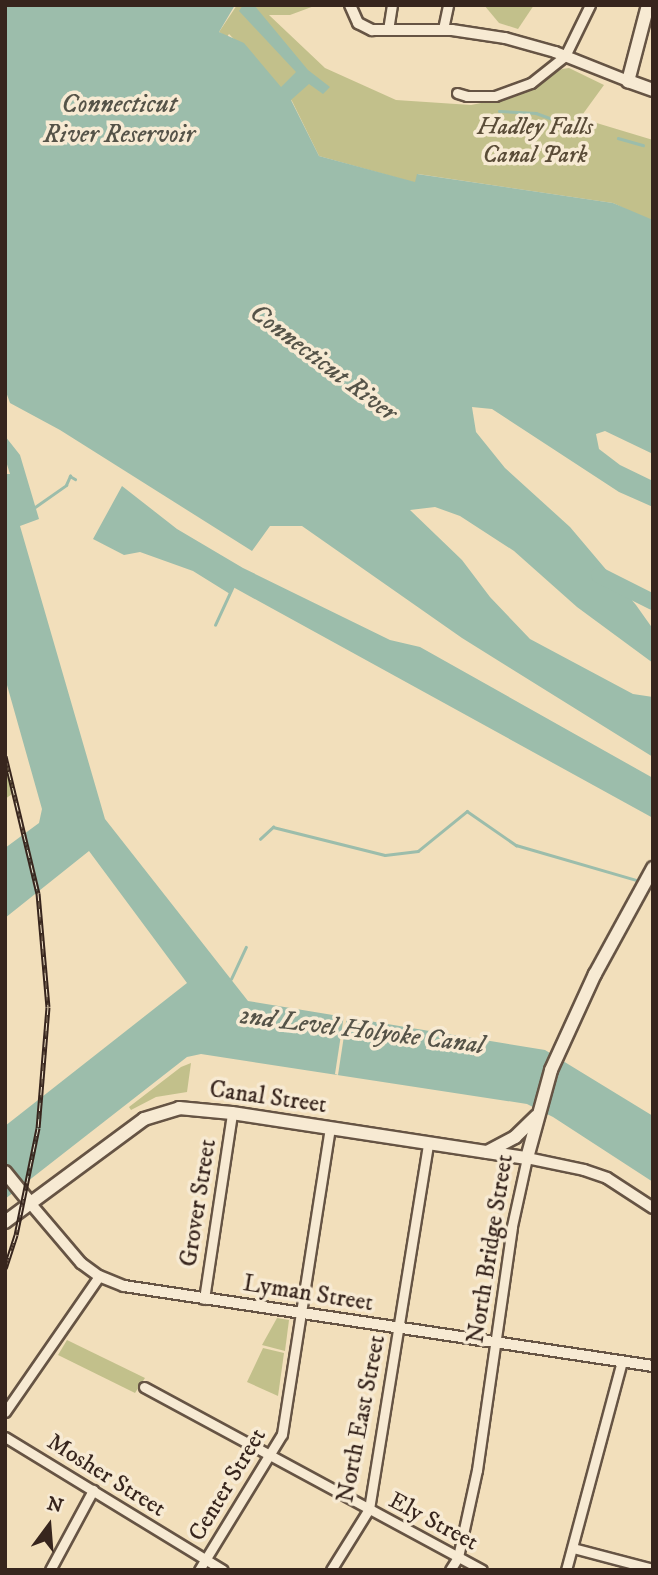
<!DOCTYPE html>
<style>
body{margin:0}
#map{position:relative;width:658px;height:1575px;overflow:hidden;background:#f2dfbb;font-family:"IM FELL DW Pica",serif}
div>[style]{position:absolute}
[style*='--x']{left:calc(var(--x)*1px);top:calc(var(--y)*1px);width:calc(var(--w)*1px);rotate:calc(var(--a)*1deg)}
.green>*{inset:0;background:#c2c08b}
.water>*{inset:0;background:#9cbdab}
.pier>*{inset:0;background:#f2dfbb}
.stream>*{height:2.5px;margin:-1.25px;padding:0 1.25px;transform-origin:1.25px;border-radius:1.25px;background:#9cbdab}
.river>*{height:16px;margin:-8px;padding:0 8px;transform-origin:8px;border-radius:8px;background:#9cbdab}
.roads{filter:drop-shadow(2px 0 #665444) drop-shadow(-2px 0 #665444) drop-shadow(0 2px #665444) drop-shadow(0 -2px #665444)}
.minor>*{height:9px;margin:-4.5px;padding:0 4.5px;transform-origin:4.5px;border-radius:4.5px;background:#f7ead3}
.tertiary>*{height:10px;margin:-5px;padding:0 5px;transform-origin:5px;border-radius:5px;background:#f7ead3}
.secondary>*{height:12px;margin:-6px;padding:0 6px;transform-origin:6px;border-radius:6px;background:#f7ead3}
.rail>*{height:5px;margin-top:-2.5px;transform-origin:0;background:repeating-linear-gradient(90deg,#f7ead3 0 8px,#37251d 0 16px);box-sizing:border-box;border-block:2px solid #37251d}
span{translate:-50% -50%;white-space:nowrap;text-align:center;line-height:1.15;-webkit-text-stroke:7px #f7ead3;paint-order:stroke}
.park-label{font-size:24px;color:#5a4c38;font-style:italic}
.street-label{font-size:24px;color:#37251d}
.water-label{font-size:26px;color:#555348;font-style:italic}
.frame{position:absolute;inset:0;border:7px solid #37251d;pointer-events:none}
.north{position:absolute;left:14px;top:1491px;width:70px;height:70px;-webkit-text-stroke:5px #f7ead3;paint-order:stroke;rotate:16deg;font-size:19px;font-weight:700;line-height:28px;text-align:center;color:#37251d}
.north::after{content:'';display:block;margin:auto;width:24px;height:32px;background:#37251d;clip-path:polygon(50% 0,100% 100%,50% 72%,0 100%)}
</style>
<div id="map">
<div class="green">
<i style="clip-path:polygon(237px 5px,317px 5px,290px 15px,269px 15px,325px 68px,396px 100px,471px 105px,517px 96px,562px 69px,569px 68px,604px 85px,580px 118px,653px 140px,653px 222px,613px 203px,418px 174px,416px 183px,319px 156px,292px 101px,229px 34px,227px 37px,219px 32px)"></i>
<i style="clip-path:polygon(484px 5px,534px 5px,518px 29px,499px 23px)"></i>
<i style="clip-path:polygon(5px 757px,15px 792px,5px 799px)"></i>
<i style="clip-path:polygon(191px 1063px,187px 1092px,156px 1097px,131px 1110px,129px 1107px,181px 1067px)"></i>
<i style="clip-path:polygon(277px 1318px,289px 1320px,285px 1351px,262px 1345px)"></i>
<i style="clip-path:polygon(67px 1340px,145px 1378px,135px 1393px,58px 1355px)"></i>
<i style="clip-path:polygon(263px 1348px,284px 1353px,278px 1396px,247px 1382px)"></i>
</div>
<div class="water">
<i style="clip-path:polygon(5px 5px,235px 5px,219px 32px,244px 43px,281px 87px,296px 72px,239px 11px,243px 5px,254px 5px,308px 70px,330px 87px,323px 94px,309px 84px,291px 100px,319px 156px,415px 182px,417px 174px,613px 203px,653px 220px,653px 454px,605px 431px,596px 434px,599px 449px,620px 465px,653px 481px,653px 507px,619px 492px,492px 409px,472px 407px,476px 432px,505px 468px,570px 527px,636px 605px,653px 629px,653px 663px,577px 607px,514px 551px,460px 516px,435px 507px,410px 510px,462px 560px,490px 597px,530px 639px,633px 694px,653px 697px,653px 757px,462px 638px,302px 526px,270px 526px,252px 551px,60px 430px,10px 403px,5px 389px)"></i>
<i style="clip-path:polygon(5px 436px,20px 455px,39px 519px,20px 526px,105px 819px,248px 1001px,545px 1050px,653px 1116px,653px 1182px,553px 1117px,527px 1104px,201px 1054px,187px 1057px,5px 1199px,5px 1126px,187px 983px,89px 851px,5px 918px,5px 848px,39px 823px,42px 809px,5px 678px,5px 474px,10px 474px,5px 458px)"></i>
<i style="clip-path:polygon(122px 486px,177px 529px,243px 568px,390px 640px,420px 647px,637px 769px,653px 778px,653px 818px,233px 587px,230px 594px,193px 571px,140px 552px,124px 555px,93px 539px)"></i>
</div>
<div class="pier">
<i style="clip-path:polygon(344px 1015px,347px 1016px,338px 1075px,335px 1074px)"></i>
</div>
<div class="stream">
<i style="--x:499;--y:111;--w:37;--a:3"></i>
<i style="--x:536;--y:113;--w:27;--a:20"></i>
<i style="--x:618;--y:138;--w:26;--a:16"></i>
<i style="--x:35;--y:507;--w:38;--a:-35"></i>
<i style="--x:66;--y:485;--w:10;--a:-66"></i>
<i style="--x:70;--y:476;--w:6;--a:31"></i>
<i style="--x:215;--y:625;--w:43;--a:-65.2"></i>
<i style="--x:260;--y:839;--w:18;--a:-43"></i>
<i style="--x:273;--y:827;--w:115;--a:14"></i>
<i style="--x:385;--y:855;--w:33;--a:-7"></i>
<i style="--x:418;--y:851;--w:63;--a:-39.2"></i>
<i style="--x:467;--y:811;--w:60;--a:34.8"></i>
<i style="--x:516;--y:845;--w:129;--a:16.2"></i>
<i style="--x:231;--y:979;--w:35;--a:-65"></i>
</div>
<div class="river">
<i style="--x:599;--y:575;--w:60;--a:26.6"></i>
</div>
<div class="roads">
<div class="minor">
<i style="--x:443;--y:29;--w:25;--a:-78"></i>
<i style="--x:388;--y:30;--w:25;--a:-81"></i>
<i style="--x:457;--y:93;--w:10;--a:17"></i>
<i style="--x:467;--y:96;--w:28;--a:0"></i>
<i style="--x:495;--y:96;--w:38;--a:-20"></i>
<i style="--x:531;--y:83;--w:43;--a:-38.5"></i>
<i style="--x:565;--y:56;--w:57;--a:-63.9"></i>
<i style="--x:204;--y:1299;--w:188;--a:-81.4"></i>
<i style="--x:144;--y:1387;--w:384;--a:28.4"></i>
<i style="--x:5;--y:1412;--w:165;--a:-55.3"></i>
<i style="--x:5;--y:1437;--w:255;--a:31.4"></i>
<i style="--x:573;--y:1548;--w:83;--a:14.7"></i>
<i style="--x:50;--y:1570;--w:91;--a:-61.7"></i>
<i style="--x:199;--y:1570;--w:159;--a:-58.6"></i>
<i style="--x:282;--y:1434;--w:310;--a:-81.1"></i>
<i style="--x:331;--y:1570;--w:72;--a:-58.1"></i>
<i style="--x:369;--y:1509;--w:370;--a:-80.8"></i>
<i style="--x:450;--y:1570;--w:15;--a:-58"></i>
<i style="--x:458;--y:1557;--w:89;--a:-77.7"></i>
<i style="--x:477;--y:1470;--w:246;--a:-81.8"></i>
<i style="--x:512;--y:1226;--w:70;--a:-77.6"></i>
<i style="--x:566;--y:1570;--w:216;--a:-75"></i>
</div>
<div class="tertiary">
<i style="--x:350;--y:5;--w:20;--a:66"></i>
<i style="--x:358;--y:23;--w:16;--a:27"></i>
<i style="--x:372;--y:30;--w:80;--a:0"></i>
<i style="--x:452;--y:30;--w:54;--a:8.6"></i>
<i style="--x:505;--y:38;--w:52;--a:15.6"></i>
<i style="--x:555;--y:52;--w:79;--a:21.7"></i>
<i style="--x:527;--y:1158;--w:58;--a:11.9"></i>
<i style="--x:584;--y:1170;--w:24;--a:19"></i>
<i style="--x:607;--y:1178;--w:55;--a:33.1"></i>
<i style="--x:30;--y:1203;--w:79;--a:49.6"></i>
<i style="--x:81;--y:1263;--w:22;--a:36"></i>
<i style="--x:99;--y:1276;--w:27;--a:22"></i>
<i style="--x:124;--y:1286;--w:535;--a:8.6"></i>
</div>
<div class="secondary">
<i style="--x:648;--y:5;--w:79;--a:104.7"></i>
<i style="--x:628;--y:81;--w:27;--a:20"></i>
<i style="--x:487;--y:1152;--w:32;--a:-28"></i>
<i style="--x:515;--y:1137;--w:30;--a:-44"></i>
<i style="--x:5;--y:1172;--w:40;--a:51"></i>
<i style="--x:5;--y:1222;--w:173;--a:-36.5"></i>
<i style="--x:144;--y:1119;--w:37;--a:-17"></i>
<i style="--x:179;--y:1108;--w:53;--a:5.4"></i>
<i style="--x:232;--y:1113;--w:298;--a:8.7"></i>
<i style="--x:527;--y:1158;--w:91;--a:-74.7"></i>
<i style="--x:551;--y:1070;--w:106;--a:-65.4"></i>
<i style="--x:595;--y:974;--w:121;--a:-61.3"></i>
</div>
</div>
<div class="rail">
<i style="--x:5;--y:756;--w:141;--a:76.5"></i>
<i style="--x:38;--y:893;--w:114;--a:85"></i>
<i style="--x:48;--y:1007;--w:121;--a:94.7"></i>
<i style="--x:38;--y:1128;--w:109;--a:101.6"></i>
<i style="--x:16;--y:1235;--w:35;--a:108"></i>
</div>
<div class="park-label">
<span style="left:535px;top:142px">Hadley Falls<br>Canal Park</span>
</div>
<div class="street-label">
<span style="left:268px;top:1098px;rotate:8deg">Canal Street</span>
<span style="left:199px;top:1203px;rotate:-81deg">Grover Street</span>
<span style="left:491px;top:1249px;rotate:-81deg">North Bridge Street</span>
<span style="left:308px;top:1294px;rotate:9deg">Lyman Street</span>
<span style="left:362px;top:1419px;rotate:-79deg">North East Street</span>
<span style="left:106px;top:1476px;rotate:32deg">Mosher Street</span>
<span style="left:228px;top:1485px;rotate:-59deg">Center Street</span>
<span style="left:433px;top:1522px;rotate:28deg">Ely Street</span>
</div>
<div class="water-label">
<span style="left:119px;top:120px">Connecticut<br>River Reservoir</span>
<span style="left:323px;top:363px;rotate:37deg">Connecticut River</span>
<span style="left:362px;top:1031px;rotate:7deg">2nd Level Holyoke Canal</span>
</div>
<div class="frame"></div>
<div class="north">N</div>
</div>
